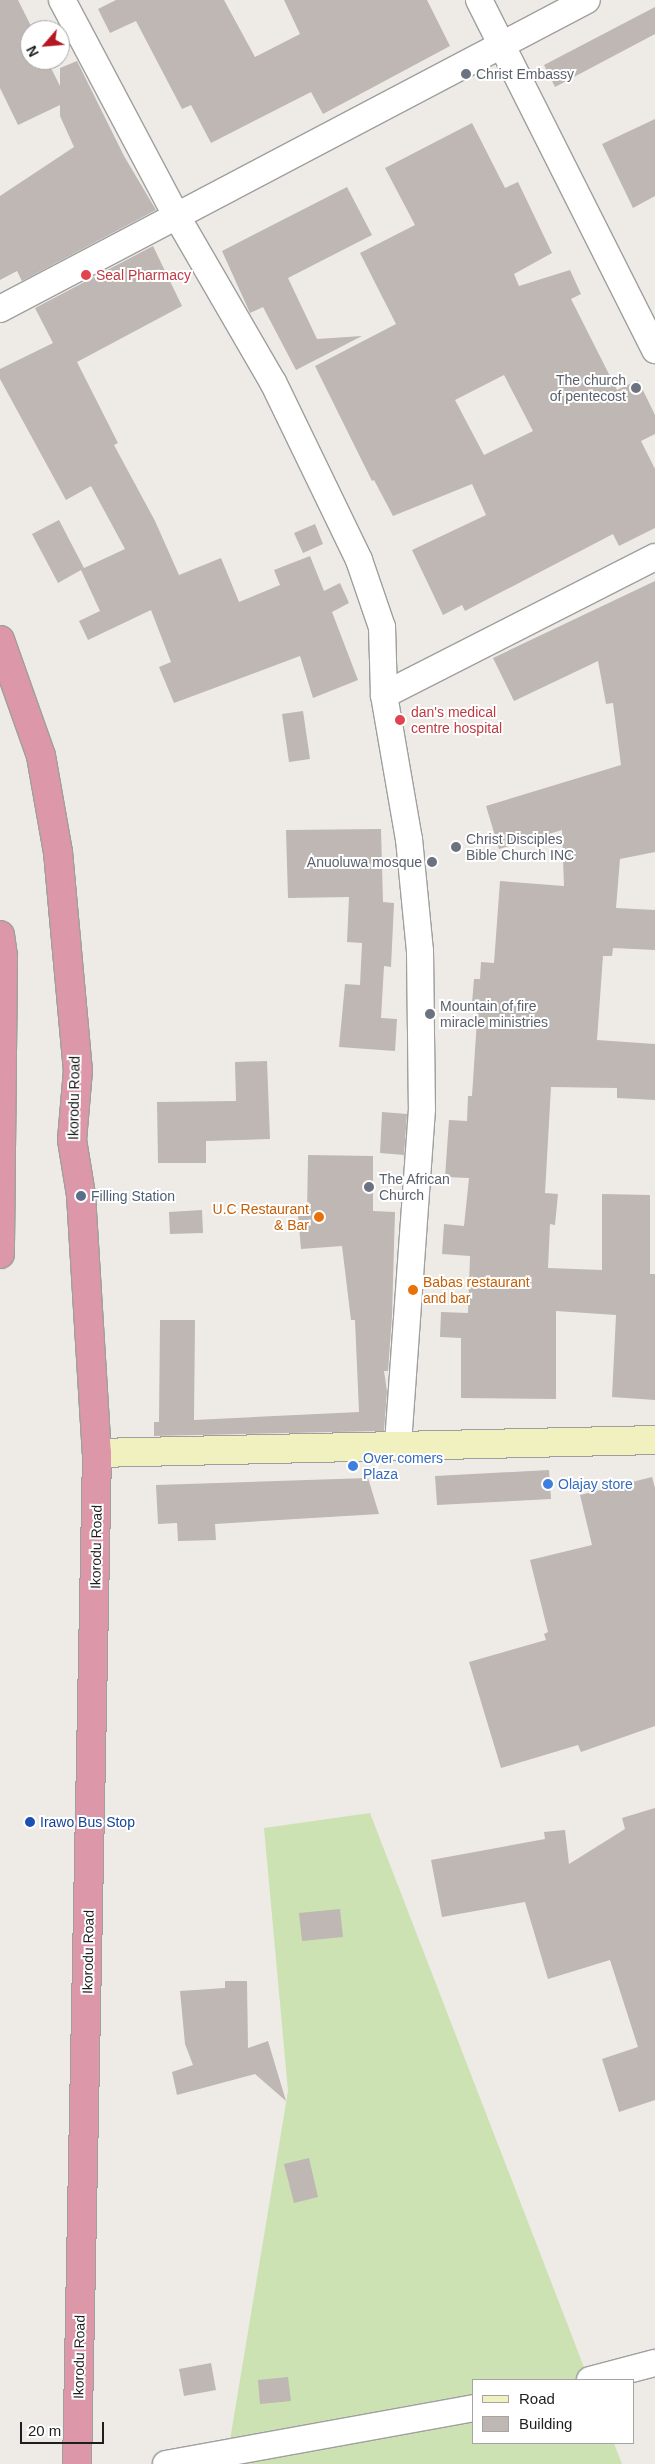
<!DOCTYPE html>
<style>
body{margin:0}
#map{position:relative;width:655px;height:2464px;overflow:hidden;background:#eeebe6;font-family:Helvetica,sans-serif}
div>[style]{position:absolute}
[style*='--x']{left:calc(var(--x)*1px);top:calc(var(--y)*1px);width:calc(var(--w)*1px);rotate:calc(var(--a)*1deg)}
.grass>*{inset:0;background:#cce2b2}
.building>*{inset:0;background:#beb7b3}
.roads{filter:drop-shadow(1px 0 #9f9f9f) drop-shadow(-1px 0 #9f9f9f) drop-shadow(0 1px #9f9f9f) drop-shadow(0 -1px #9f9f9f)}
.street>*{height:26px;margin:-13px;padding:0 13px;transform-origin:13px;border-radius:13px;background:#fff}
.secondary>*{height:28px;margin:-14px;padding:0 14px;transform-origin:14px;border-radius:14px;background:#f1f1c0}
.highway>*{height:28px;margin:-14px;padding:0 14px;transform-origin:14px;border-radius:14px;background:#dc97a8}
.dots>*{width:14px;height:14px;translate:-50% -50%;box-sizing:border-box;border:2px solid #fff;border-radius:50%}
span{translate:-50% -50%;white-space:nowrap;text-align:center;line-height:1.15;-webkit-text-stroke:4px #fff;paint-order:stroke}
.worship-label{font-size:14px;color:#5b616d}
.left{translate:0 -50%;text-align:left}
.right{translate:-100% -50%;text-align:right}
.health-label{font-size:14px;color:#be3a42}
.street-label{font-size:14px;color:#1e1e1e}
.service-label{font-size:14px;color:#4e5e75}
.food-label{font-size:14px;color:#c56008}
.shop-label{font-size:14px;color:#366cbe}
.transit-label{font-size:14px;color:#164399}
.legend{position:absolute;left:472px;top:2379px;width:162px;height:65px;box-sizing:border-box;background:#fff;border:1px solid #a5a5a5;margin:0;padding:6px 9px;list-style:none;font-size:15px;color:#1e1e1e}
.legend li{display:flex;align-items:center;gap:10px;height:25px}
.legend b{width:25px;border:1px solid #a5a5a5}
.north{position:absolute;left:20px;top:20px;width:50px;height:50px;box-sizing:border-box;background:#fff;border:1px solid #a5a5a5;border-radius:50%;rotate:243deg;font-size:14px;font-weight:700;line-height:20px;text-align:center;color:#1e1e1e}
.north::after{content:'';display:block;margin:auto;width:18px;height:22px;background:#b41922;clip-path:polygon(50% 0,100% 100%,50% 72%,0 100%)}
.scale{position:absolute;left:20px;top:2422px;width:84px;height:22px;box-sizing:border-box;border:2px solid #1e1e1e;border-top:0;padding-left:6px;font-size:15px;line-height:18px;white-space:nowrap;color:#1e1e1e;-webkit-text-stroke:4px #fff;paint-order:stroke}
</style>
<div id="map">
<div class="grass">
<i style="clip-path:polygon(370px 1813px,589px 2380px,474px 2380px,474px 2443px,614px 2443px,622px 2464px,226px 2464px,288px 2091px,264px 1828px)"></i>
</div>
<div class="building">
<i style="clip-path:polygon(0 0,18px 0,33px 30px,30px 30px,30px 60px,47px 60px,60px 86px,60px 68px,77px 61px,124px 156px,156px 210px,22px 281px,17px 271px,0 280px,0 196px,74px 147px,60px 116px,60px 105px,18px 125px,0 88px)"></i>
<i style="clip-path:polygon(116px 0,224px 0,255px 57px,300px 34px,284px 0,427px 0,450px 46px,323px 114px,311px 92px,211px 143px,191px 105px,182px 109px,136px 21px,110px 33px,98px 9px)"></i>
<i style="clip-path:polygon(655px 7px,655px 34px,555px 87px,544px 65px)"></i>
<i style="clip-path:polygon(655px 119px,655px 196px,633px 208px,602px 144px)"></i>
<i style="clip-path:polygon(evenodd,472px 123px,505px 188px,518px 182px,552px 253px,514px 274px,519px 286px,570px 270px,581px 294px,571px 299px,617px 390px,638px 380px,655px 415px,655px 434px,641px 441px,655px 469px,655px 528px,619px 546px,613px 534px,465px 611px,462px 605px,443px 615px,412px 550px,486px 515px,472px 484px,393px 516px,374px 480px,372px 481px,315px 366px,396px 324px,360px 253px,415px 225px,385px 168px,472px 123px,504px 375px,533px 431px,484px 455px,455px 400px,504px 375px)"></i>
<i style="clip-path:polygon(347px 187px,372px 235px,288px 278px,317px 339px,362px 336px,296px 370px,263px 307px,250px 313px,222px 251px)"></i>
<i style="clip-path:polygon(153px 246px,182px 306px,77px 362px,118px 443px,114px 445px,155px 521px,179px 575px,221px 558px,239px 602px,280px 585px,274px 570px,310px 556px,324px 591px,340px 583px,349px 603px,332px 612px,358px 680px,313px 698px,300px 656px,174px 703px,159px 667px,171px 662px,151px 610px,88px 640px,79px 621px,100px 611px,81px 570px,58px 583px,32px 534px,59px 520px,84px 568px,125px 549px,91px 486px,66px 500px,0 379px,0 369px,53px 343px,35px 308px)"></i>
<i style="clip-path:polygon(315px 524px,323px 544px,303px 553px,294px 533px)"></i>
<i style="clip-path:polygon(655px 581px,655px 852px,620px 859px,616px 908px,655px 910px,655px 950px,613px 948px,612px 956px,603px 956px,597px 1040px,655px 1044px,655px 1100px,617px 1098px,617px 1088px,551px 1087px,545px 1193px,558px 1194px,555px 1225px,550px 1224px,548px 1268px,602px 1270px,602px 1194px,650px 1195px,650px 1274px,655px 1274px,655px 1400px,612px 1397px,616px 1315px,556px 1311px,556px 1399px,461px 1398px,461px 1338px,440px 1337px,441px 1312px,468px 1313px,470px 1256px,442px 1254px,444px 1224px,464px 1226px,469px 1178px,445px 1177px,449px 1120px,467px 1121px,468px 1096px,472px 1096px,478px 1004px,472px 1003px,474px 979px,480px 979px,481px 962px,494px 963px,500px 881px,564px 886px,562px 830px,499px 849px,486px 806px,621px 765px,613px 703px,606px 704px,598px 661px,514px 701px,493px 658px)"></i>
<i style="clip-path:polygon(303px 711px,310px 759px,289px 762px,282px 714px)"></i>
<i style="clip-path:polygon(381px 829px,383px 902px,394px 903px,391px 967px,384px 966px,381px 1018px,397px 1019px,395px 1051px,339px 1047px,345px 984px,360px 985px,362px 943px,347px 942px,349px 897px,288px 898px,286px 830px)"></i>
<i style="clip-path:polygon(267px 1061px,270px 1139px,206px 1141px,206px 1163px,158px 1163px,157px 1102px,236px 1101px,235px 1062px)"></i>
<i style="clip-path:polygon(382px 1112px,407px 1114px,404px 1155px,380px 1153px)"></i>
<i style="clip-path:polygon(308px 1155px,373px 1156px,373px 1211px,395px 1212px,392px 1316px,388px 1371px,384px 1371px,387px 1391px,384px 1431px,154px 1436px,154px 1422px,159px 1422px,160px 1320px,195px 1320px,194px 1420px,359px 1412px,355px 1320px,351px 1320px,342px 1246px,301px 1249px,298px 1215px,307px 1214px)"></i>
<i style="clip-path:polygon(202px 1210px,203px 1233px,170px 1234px,169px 1212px)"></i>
<i style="clip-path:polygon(549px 1470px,551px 1499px,437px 1505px,435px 1476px)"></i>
<i style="clip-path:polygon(652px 1477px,655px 1488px,655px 1726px,581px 1752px,578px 1745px,501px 1768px,469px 1662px,546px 1640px,544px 1634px,548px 1632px,530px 1560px,592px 1545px,580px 1495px)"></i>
<i style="clip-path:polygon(368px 1478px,379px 1514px,215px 1524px,216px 1540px,178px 1541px,177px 1523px,158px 1524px,156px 1485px)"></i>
<i style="clip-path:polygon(655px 1808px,655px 2100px,619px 2112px,602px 2059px,638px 2047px,610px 1960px,548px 1979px,525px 1902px,442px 1917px,431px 1860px,545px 1839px,544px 1832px,565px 1830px,569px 1864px,625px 1829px,622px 1818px)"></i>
<i style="clip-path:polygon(340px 1909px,343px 1937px,302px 1941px,299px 1913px)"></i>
<i style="clip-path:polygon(225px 1981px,247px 1981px,248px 2048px,268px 2041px,286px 2101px,255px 2074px,177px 2095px,172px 2072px,193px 2065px,185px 2044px,180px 1991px,225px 1988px)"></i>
<i style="clip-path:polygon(309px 2158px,318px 2197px,294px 2203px,284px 2164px)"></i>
<i style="clip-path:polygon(211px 2363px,216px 2390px,184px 2396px,179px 2369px)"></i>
<i style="clip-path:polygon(288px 2377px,291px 2401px,260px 2404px,258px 2380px)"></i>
</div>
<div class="roads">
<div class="street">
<i style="--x:62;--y:0;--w:243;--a:62.1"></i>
<i style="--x:176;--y:215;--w:193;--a:59.9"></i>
<i style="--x:273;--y:382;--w:198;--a:64.2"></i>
<i style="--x:359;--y:560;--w:71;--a:71.1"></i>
<i style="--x:382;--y:627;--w:68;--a:88.3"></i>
<i style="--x:384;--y:695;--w:146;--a:80.2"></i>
<i style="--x:409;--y:839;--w:113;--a:84.4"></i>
<i style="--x:420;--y:951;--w:158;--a:89.3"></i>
<i style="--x:422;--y:1109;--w:338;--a:94.1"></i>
<i style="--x:479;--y:0;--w:392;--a:63.3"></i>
<i style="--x:0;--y:309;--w:663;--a:-27.76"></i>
<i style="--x:384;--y:695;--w:304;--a:-27"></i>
<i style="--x:590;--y:2380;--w:67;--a:-14.7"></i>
<i style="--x:166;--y:2464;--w:313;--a:-10.3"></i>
</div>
<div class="secondary">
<i style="--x:97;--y:1453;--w:558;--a:-1.33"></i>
</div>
<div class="highway">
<i style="--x:0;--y:640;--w:123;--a:70.5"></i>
<i style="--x:41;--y:756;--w:97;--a:80"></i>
<i style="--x:58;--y:852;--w:219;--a:84.8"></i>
<i style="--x:78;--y:1070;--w:70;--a:94.9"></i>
<i style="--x:72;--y:1140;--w:56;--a:80.7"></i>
<i style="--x:81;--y:1195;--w:258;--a:86.5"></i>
<i style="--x:97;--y:1453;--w:1011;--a:91.13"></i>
<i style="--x:0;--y:935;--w:22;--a:82"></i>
<i style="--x:3;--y:957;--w:297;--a:90.6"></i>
</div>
</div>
<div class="dots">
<i style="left:466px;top:74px;background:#6b7280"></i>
<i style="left:86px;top:275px;background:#e0444e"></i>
<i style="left:636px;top:388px;background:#6b7280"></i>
<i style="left:400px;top:720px;background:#e0444e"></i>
<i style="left:456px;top:847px;background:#6b7280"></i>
<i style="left:432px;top:862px;background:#6b7280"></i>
<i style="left:430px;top:1014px;background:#6b7280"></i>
<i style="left:369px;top:1187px;background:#6b7280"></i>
<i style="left:81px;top:1196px;background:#5c6f8a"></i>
<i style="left:319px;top:1217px;background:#e8710a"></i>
<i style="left:413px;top:1290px;background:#e8710a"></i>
<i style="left:353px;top:1466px;background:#3f7fe0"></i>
<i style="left:548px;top:1484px;background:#3f7fe0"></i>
<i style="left:30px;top:1822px;background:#1a4fb4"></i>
</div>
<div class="worship-label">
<span class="left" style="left:476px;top:74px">Christ Embassy</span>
<span class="right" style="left:626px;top:388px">The church<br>of pentecost</span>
<span class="left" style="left:466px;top:847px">Christ Disciples<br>Bible Church INC</span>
<span class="right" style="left:422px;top:862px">Anuoluwa mosque</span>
<span class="left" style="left:440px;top:1014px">Mountain of fire<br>miracle ministries</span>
<span class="left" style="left:379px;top:1187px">The African<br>Church</span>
</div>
<div class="health-label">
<span class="left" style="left:96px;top:275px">Seal Pharmacy</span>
<span class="left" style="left:411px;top:720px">dan's medical<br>centre hospital</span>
</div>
<div class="street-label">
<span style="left:74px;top:1098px;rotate:-89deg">Ikorodu Road</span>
<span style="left:96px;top:1547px;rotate:-89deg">Ikorodu Road</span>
<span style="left:88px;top:1952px;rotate:-89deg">Ikorodu Road</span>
<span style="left:79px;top:2357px;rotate:-89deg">Ikorodu Road</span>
</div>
<div class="service-label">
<span class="left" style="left:91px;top:1196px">Filling Station</span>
</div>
<div class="food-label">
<span class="right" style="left:309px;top:1217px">U.C Restaurant<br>&amp; Bar</span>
<span class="left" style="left:423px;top:1290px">Babas restaurant<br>and bar</span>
</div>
<div class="shop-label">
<span class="left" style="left:363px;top:1466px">Over comers<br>Plaza</span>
<span class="left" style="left:558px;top:1484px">Olajay store</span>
</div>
<div class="transit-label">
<span class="left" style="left:40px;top:1822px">Irawo Bus Stop</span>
</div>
<ul class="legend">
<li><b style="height:6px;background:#f1f1c0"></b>Road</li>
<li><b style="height:14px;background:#beb7b3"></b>Building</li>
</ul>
<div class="north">N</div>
<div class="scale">20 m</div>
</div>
